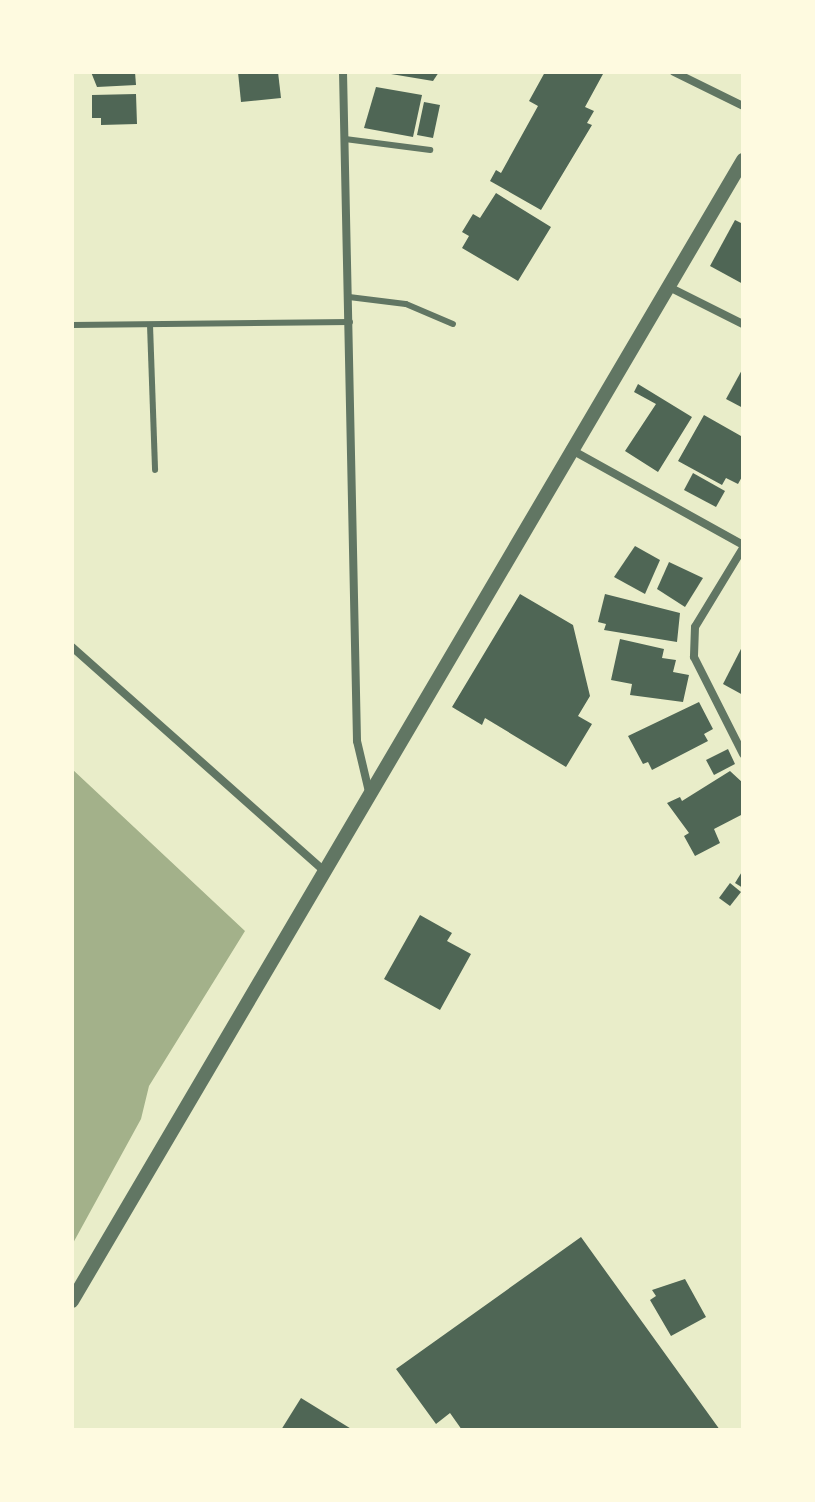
<!DOCTYPE html>
<style>
body{margin:0}
#map{position:relative;width:815px;height:1502px;overflow:hidden;background:#e9edc9;font-family:Cabin,sans-serif}
div>[style]{position:absolute}
[style*='--x']{left:calc(var(--x)*1px);top:calc(var(--y)*1px);width:calc(var(--w)*1px);rotate:calc(var(--a)*1deg)}
.water>*{inset:0;background:#a3b18a}
.building>*{inset:0;background:#4f6655}
.service>*{height:6px;margin:-3px;padding:0 3px;transform-origin:3px;border-radius:3px;background:#617663}
.minor>*{height:8px;margin:-4px;padding:0 4px;transform-origin:4px;border-radius:4px;background:#617663}
.tertiary>*{height:14px;margin:-7px;padding:0 7px;transform-origin:7px;border-radius:7px;background:#617663}
span{translate:-50% -50%;white-space:nowrap;text-align:center;line-height:1.15;-webkit-text-stroke:6px #fefae0;paint-order:stroke}
.frame{position:absolute;inset:0;border:74px solid #fefae0;pointer-events:none}
</style>
<div id="map">
<div class="water">
<i style="clip-path:polygon(72px 769px,245px 931px,149px 1086px,141px 1119px,72px 1245px)"></i>
</div>
<div class="building">
<i style="clip-path:polygon(91px 72px,135px 72px,136px 85px,97px 87px)"></i>
<i style="clip-path:polygon(238px 72px,278px 72px,281px 98px,241px 102px)"></i>
<i style="clip-path:polygon(379px 72px,439px 72px,433px 81px)"></i>
<i style="clip-path:polygon(545px 72px,603px 74px,585px 107px,594px 111px,587px 123px,592px 125px,541px 210px,490px 181px,496px 170px,501px 173px,538px 106px,529px 101px)"></i>
<i style="clip-path:polygon(376px 87px,422px 95px,413px 137px,364px 128px)"></i>
<i style="clip-path:polygon(136px 94px,137px 124px,101px 125px,101px 118px,92px 118px,92px 95px)"></i>
<i style="clip-path:polygon(424px 102px,440px 105px,433px 138px,417px 135px)"></i>
<i style="clip-path:polygon(496px 193px,551px 227px,518px 281px,462px 248px,469px 236px,462px 232px,473px 214px,480px 218px)"></i>
<i style="clip-path:polygon(735px 220px,743px 224px,743px 284px,710px 266px)"></i>
<i style="clip-path:polygon(743px 368px,743px 408px,726px 399px)"></i>
<i style="clip-path:polygon(638px 384px,692px 417px,658px 472px,625px 451px,656px 404px,634px 392px)"></i>
<i style="clip-path:polygon(704px 415px,741px 436px,743px 475px,738px 484px,726px 478px,722px 485px,678px 461px)"></i>
<i style="clip-path:polygon(693px 473px,725px 491px,716px 507px,684px 490px)"></i>
<i style="clip-path:polygon(635px 546px,660px 560px,645px 594px,614px 577px)"></i>
<i style="clip-path:polygon(669px 562px,703px 578px,685px 607px,657px 589px)"></i>
<i style="clip-path:polygon(520px 594px,573px 625px,590px 696px,578px 716px,592px 724px,566px 767px,485px 718px,482px 725px,452px 707px)"></i>
<i style="clip-path:polygon(605px 594px,680px 613px,677px 642px,604px 630px,606px 624px,598px 622px)"></i>
<i style="clip-path:polygon(620px 639px,664px 649px,662px 658px,676px 660px,673px 672px,689px 675px,683px 702px,630px 695px,632px 684px,611px 680px)"></i>
<i style="clip-path:polygon(743px 645px,743px 695px,723px 684px)"></i>
<i style="clip-path:polygon(699px 702px,713px 729px,704px 734px,708px 741px,652px 770px,648px 762px,643px 764px,628px 736px)"></i>
<i style="clip-path:polygon(728px 749px,735px 764px,714px 775px,706px 760px)"></i>
<i style="clip-path:polygon(730px 771px,743px 783px,743px 814px,714px 829px,720px 843px,695px 856px,684px 836px,689px 833px,667px 803px,680px 797px,682px 801px)"></i>
<i style="clip-path:polygon(743px 870px,743px 888px,735px 883px)"></i>
<i style="clip-path:polygon(730px 883px,741px 892px,730px 906px,719px 898px)"></i>
<i style="clip-path:polygon(420px 915px,452px 933px,447px 941px,471px 954px,440px 1010px,384px 979px)"></i>
<i style="clip-path:polygon(581px 1237px,720px 1430px,462px 1430px,450px 1413px,436px 1424px,396px 1369px)"></i>
<i style="clip-path:polygon(685px 1279px,706px 1317px,671px 1336px,650px 1300px,656px 1296px,652px 1290px)"></i>
<i style="clip-path:polygon(301px 1398px,353px 1430px,281px 1430px)"></i>
</div>
<div class="service">
<i style="--x:345;--y:139;--w:86;--a:7.4"></i>
<i style="--x:349;--y:297;--w:57;--a:7"></i>
<i style="--x:406;--y:304;--w:51;--a:23.1"></i>
<i style="--x:72;--y:325;--w:278;--a:-0.6"></i>
<i style="--x:150;--y:325;--w:145;--a:88"></i>
</div>
<div class="minor">
<i style="--x:343;--y:72;--w:669;--a:88.8"></i>
<i style="--x:357;--y:741;--w:57;--a:76.7"></i>
<i style="--x:674;--y:72;--w:77;--a:26.2"></i>
<i style="--x:667;--y:286;--w:85;--a:26.6"></i>
<i style="--x:570;--y:449;--w:198;--a:29"></i>
<i style="--x:743;--y:548;--w:92;--a:121.3"></i>
<i style="--x:695;--y:627;--w:30;--a:92"></i>
<i style="--x:694;--y:657;--w:109;--a:63.2"></i>
<i style="--x:72;--y:647;--w:337;--a:41.6"></i>
</div>
<div class="tertiary">
<i style="--x:72;--y:1301;--w:1324;--a:-59.54"></i>
</div>
<div class="frame"></div>
</div>
